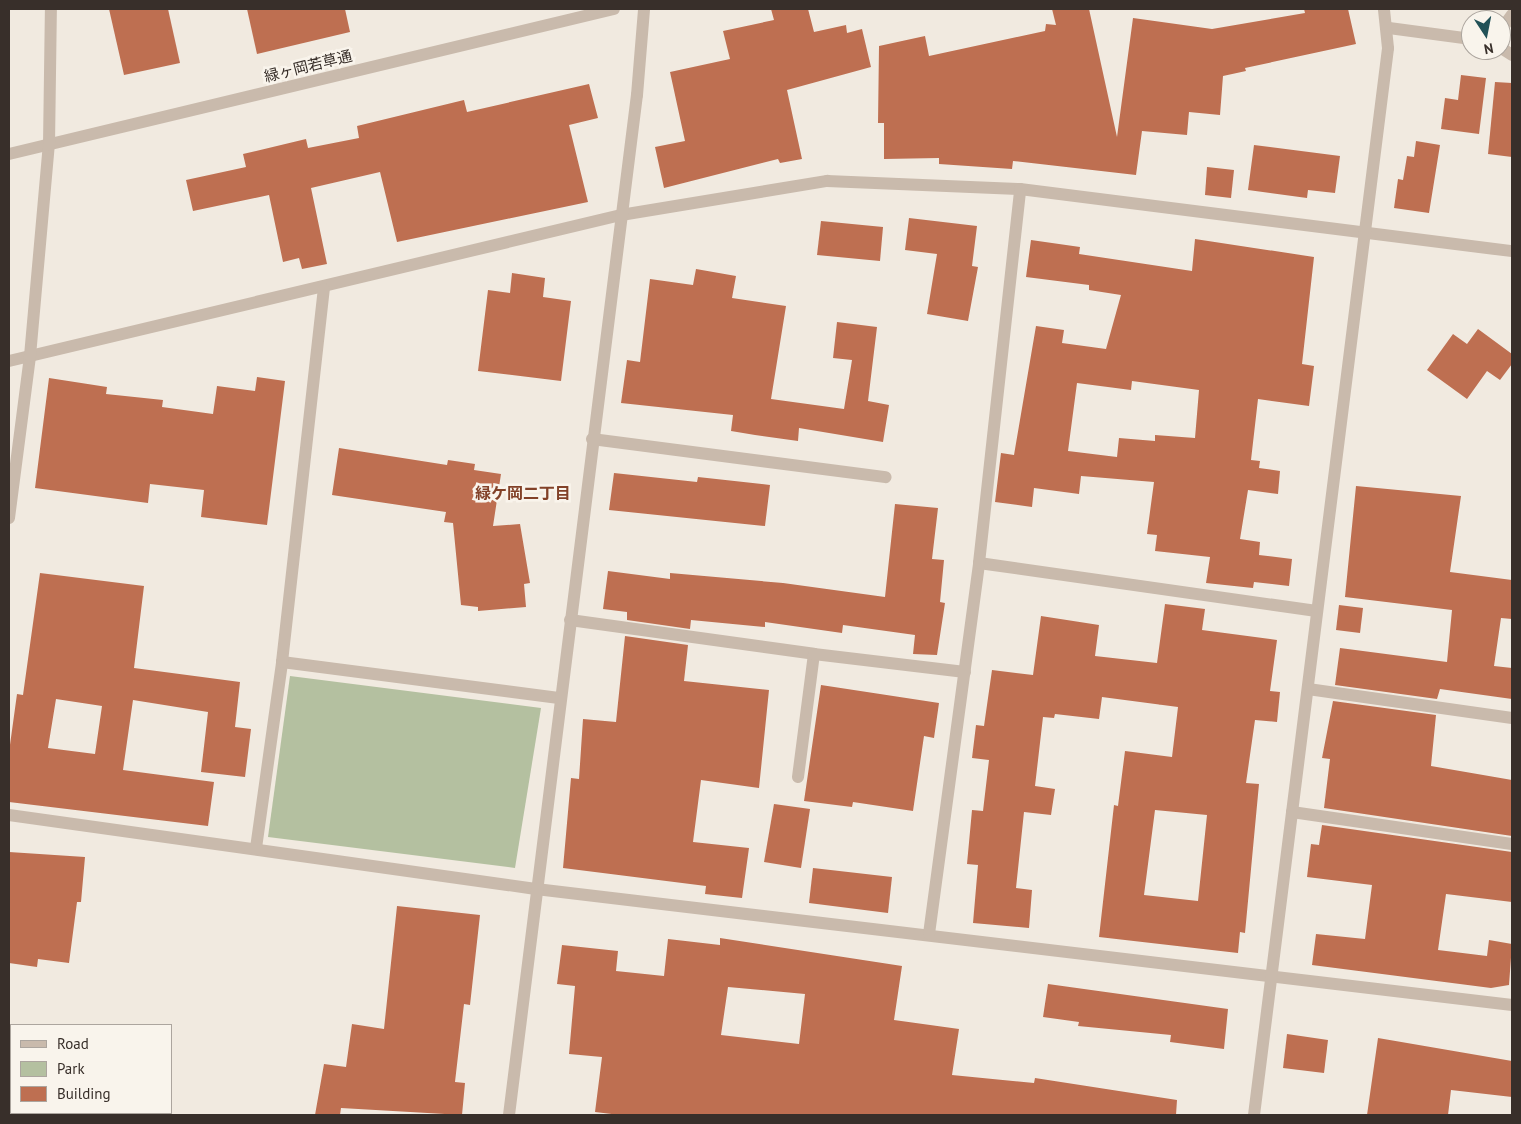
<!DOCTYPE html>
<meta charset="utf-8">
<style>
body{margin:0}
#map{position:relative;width:1521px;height:1124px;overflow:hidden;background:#f1eae0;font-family:"PT Sans","Noto Sans JP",sans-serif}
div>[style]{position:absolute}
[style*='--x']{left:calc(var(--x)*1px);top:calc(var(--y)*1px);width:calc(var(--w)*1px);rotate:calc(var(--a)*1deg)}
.green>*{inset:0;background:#b4c0a0}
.building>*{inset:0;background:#be6f51}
.minor>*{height:12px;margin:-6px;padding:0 6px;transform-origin:6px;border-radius:6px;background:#c9baac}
span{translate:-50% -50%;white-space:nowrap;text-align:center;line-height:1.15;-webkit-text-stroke:5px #f9f4ec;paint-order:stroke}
.street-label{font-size:15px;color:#382f2a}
.neighbourhood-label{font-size:16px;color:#824128;font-weight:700}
.frame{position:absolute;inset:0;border:10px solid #382f2a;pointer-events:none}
.legend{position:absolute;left:10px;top:1024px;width:162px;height:90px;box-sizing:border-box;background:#f9f4ec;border:1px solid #aca59e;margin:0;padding:6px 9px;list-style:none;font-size:15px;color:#382f2a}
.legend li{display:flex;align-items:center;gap:10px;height:25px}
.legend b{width:25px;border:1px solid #aca59e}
.north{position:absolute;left:1461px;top:10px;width:50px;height:50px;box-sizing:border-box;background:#f9f4ec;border:1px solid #aca59e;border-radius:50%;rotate:169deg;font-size:14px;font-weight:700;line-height:20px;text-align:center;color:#382f2a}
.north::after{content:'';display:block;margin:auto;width:18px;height:22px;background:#225157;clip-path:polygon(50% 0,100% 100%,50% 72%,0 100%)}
</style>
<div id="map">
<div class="green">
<i style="clip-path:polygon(290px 676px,541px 708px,515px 868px,268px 837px)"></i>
</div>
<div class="building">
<i style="clip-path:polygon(109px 9px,168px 9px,180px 63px,124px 75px)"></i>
<i style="clip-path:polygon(247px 9px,345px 9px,350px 32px,257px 54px)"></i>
<i style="clip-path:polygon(771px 9px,808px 9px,814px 32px,846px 25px,847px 33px,862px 29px,871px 67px,787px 90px,802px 159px,780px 163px,778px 159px,664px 188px,655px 147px,685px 141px,670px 72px,730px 59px,723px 31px,774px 20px)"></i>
<i style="clip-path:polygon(1052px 9px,1089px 9px,1117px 137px,1133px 18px,1212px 29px,1305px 13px,1304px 9px,1348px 9px,1356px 44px,1245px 68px,1246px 71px,1223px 76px,1220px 115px,1189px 112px,1187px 135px,1142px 131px,1136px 175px,1013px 161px,1012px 169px,939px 164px,939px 158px,884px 159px,884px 123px,878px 123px,879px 46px,925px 36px,929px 56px,1045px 31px,1046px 24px,1056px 25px)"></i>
<i style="clip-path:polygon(1461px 75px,1486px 78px,1479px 134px,1441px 129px,1445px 98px,1458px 100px)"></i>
<i style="clip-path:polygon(1495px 82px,1512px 83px,1512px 157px,1488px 154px)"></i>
<i style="clip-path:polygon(589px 84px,598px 118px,569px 125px,588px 202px,397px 242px,380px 172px,311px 188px,327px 264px,302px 269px,299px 258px,283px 262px,269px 195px,193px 211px,186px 180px,246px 167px,243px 154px,306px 139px,308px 148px,359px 138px,357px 126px,464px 100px,467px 112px)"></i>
<i style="clip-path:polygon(1416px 141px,1440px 145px,1429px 213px,1394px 208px,1398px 179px,1403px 180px,1407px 156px,1414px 157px)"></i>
<i style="clip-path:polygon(1254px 145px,1340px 156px,1335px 193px,1308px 190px,1307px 198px,1248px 190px)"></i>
<i style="clip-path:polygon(1207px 167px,1234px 170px,1231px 198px,1205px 195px)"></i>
<i style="clip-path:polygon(909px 218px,977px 226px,972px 266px,978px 267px,968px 321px,927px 314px,937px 254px,905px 250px)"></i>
<i style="clip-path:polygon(821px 221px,883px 227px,880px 261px,817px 255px)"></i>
<i style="clip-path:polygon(evenodd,1195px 239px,1314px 257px,1302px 364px,1314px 366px,1309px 406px,1258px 399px,1251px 460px,1260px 461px,1259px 468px,1280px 471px,1278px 494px,1248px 490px,1240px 539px,1260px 542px,1259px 555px,1292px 559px,1289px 586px,1254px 582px,1253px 588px,1206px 583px,1210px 557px,1155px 551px,1157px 535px,1147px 534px,1154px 482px,1081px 476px,1079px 494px,1034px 488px,1032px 507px,995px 502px,1001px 453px,1014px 455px,1036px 326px,1064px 330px,1062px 343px,1106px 349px,1121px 295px,1089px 290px,1089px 285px,1026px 277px,1031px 240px,1080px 247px,1079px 254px,1192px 271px,1195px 239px,1132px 381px,1199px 390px,1195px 438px,1155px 435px,1155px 441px,1119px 438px,1117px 457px,1068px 451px,1077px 383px,1131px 390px,1132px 381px)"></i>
<i style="clip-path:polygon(696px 269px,736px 276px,732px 298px,786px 306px,771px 399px,844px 409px,852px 360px,833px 358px,837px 322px,877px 327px,868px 401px,889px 405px,883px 442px,799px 428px,798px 441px,755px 435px,731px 431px,733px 415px,621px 403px,627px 360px,640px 362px,650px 279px,693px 285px)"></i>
<i style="clip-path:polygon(512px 273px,545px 278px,543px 297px,571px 301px,561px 381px,478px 371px,488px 290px,510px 293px)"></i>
<i style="clip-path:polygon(1478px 329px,1512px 354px,1512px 364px,1500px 380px,1487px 371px,1467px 399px,1427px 370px,1453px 334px,1467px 344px)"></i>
<i style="clip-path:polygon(257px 377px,285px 381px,267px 525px,201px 517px,204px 490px,150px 484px,148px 503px,35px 488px,49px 378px,107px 387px,106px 394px,163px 400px,162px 407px,213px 414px,217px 386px,255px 391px)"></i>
<i style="clip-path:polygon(339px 448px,447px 465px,448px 460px,475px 464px,474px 470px,501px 474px,493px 526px,520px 524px,530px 583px,524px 584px,526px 607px,478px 611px,478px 607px,461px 605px,453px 523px,444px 522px,446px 512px,332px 495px)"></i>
<i style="clip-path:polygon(614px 473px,697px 482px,698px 477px,770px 485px,765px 526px,609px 510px)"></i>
<i style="clip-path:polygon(1356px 486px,1461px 496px,1450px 572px,1512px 580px,1512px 619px,1501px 618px,1494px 666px,1512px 668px,1512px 699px,1440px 689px,1437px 699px,1335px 685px,1340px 648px,1447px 662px,1452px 610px,1345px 597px)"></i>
<i style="clip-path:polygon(895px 504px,938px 508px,932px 559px,944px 560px,940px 602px,945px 603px,937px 655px,913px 654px,915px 635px,843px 625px,842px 633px,765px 622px,765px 627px,691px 620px,690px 629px,627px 620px,627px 612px,603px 609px,608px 571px,670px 579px,670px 573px,783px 583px,885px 597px)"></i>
<i style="clip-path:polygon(evenodd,40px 573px,144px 586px,134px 668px,240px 682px,235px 727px,251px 729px,245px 777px,201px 772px,208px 712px,133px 700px,123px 770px,214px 782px,208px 826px,9px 802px,9px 752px,17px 694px,23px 695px,40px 573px,56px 699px,102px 706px,95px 754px,48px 748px,56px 699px)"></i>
<i style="clip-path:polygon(evenodd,1165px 604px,1205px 609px,1202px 630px,1277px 640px,1270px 691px,1280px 692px,1277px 722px,1255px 720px,1246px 783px,1259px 784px,1245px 933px,1240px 932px,1238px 953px,1099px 937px,1114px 805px,1118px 806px,1125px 751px,1172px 757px,1178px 707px,1102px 697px,1099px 719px,1055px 714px,1054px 718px,1043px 717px,1035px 786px,1055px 789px,1051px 815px,1024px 812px,1016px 888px,1032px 890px,1029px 928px,973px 923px,978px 865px,967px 864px,972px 810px,983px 811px,989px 760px,972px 758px,976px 725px,984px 726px,992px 670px,1033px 675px,1041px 616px,1099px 625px,1095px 656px,1157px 663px,1165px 604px,1155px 810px,1207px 815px,1198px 901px,1144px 895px,1155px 810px)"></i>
<i style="clip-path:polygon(1339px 605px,1363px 608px,1360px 633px,1336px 630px)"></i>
<i style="clip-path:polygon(625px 636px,688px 645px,684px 681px,769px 690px,759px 788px,701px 780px,693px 842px,749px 848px,742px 898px,705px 894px,706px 886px,563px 868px,571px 778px,579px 779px,583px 719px,616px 722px)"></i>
<i style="clip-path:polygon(821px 685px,939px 703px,934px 738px,924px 736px,913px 811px,853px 802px,852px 807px,804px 801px)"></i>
<i style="clip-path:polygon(1333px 701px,1436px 715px,1431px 766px,1512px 780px,1512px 836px,1324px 808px,1330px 759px,1322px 758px)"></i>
<i style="clip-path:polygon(774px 804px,810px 809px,801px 868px,764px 862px)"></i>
<i style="clip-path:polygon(1322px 825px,1512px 852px,1512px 902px,1446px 894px,1438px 950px,1487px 956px,1489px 940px,1512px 944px,1509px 985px,1491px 988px,1312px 965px,1316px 934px,1365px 939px,1372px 885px,1307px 877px,1311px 844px,1319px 845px)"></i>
<i style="clip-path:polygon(9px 852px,85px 857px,81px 902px,77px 902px,69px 963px,38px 959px,37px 967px,9px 963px)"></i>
<i style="clip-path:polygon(813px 868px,892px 877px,888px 913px,809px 903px)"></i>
<i style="clip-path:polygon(397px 906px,480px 915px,470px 1005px,464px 1004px,455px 1082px,465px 1083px,462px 1115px,341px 1108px,340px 1115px,315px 1115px,324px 1064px,346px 1067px,352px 1024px,384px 1029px)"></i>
<i style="clip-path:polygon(evenodd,720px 938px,902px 966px,894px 1020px,959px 1029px,952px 1075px,1034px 1083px,1035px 1078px,1177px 1100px,1176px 1115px,620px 1115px,595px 1112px,602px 1057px,569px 1054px,575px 986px,557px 984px,562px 945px,618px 951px,616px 971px,664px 976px,668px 939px,720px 945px,720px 938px,728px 987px,805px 994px,799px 1044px,721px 1035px,728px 987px)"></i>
<i style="clip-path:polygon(1048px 984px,1228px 1009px,1224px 1049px,1170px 1042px,1171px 1035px,1078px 1026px,1079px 1022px,1043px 1017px)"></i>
<i style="clip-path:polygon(1287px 1034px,1328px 1040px,1324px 1073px,1283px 1068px)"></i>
<i style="clip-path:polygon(1378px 1038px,1512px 1061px,1512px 1097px,1451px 1090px,1448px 1115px,1367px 1115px)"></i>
</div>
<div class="minor">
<i style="--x:1389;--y:28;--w:83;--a:7.6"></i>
<i style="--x:1501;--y:30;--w:19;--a:-54"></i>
<i style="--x:1501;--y:48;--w:13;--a:32"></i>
<i style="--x:9;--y:154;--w:622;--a:-13.48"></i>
<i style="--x:9;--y:361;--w:629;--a:-13.42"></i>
<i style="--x:621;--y:215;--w:209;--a:-9.4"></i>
<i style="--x:827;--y:181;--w:193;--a:2.4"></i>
<i style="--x:1020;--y:189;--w:496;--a:7.2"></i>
<i style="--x:592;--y:439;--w:296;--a:7.4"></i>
<i style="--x:9;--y:518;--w:163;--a:-82.6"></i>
<i style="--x:30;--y:356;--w:212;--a:-84.9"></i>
<i style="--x:49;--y:145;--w:136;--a:-89.2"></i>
<i style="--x:979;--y:563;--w:341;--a:8.1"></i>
<i style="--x:570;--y:620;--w:246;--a:7.9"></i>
<i style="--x:282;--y:662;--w:281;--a:7.4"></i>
<i style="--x:1308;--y:689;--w:206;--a:8.1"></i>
<i style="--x:798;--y:777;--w:124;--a:-82.6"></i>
<i style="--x:814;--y:654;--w:152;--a:6.8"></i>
<i style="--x:1292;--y:812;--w:222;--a:8.3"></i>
<i style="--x:9;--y:815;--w:532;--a:7.99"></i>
<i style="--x:536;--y:889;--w:983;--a:6.78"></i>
<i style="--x:256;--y:848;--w:188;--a:-82"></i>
<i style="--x:282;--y:662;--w:375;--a:-83.6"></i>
<i style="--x:929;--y:934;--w:374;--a:-82.3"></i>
<i style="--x:979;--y:563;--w:376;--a:-83.7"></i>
<i style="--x:509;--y:1115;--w:1028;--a:-82.85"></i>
<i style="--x:637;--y:95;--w:86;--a:-85.3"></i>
<i style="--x:1254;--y:1115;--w:1075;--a:-82.84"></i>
<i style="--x:1388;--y:48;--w:39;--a:-96"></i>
</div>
<div class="street-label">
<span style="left:308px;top:66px;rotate:-14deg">緑ヶ岡若草通</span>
</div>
<div class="neighbourhood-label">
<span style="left:523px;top:493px">緑ケ岡二丁目</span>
</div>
<div class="frame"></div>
<ul class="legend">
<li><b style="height:6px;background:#c9baac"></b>Road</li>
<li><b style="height:14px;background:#b4c0a0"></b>Park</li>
<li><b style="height:14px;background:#be6f51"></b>Building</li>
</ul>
<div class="north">N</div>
</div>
